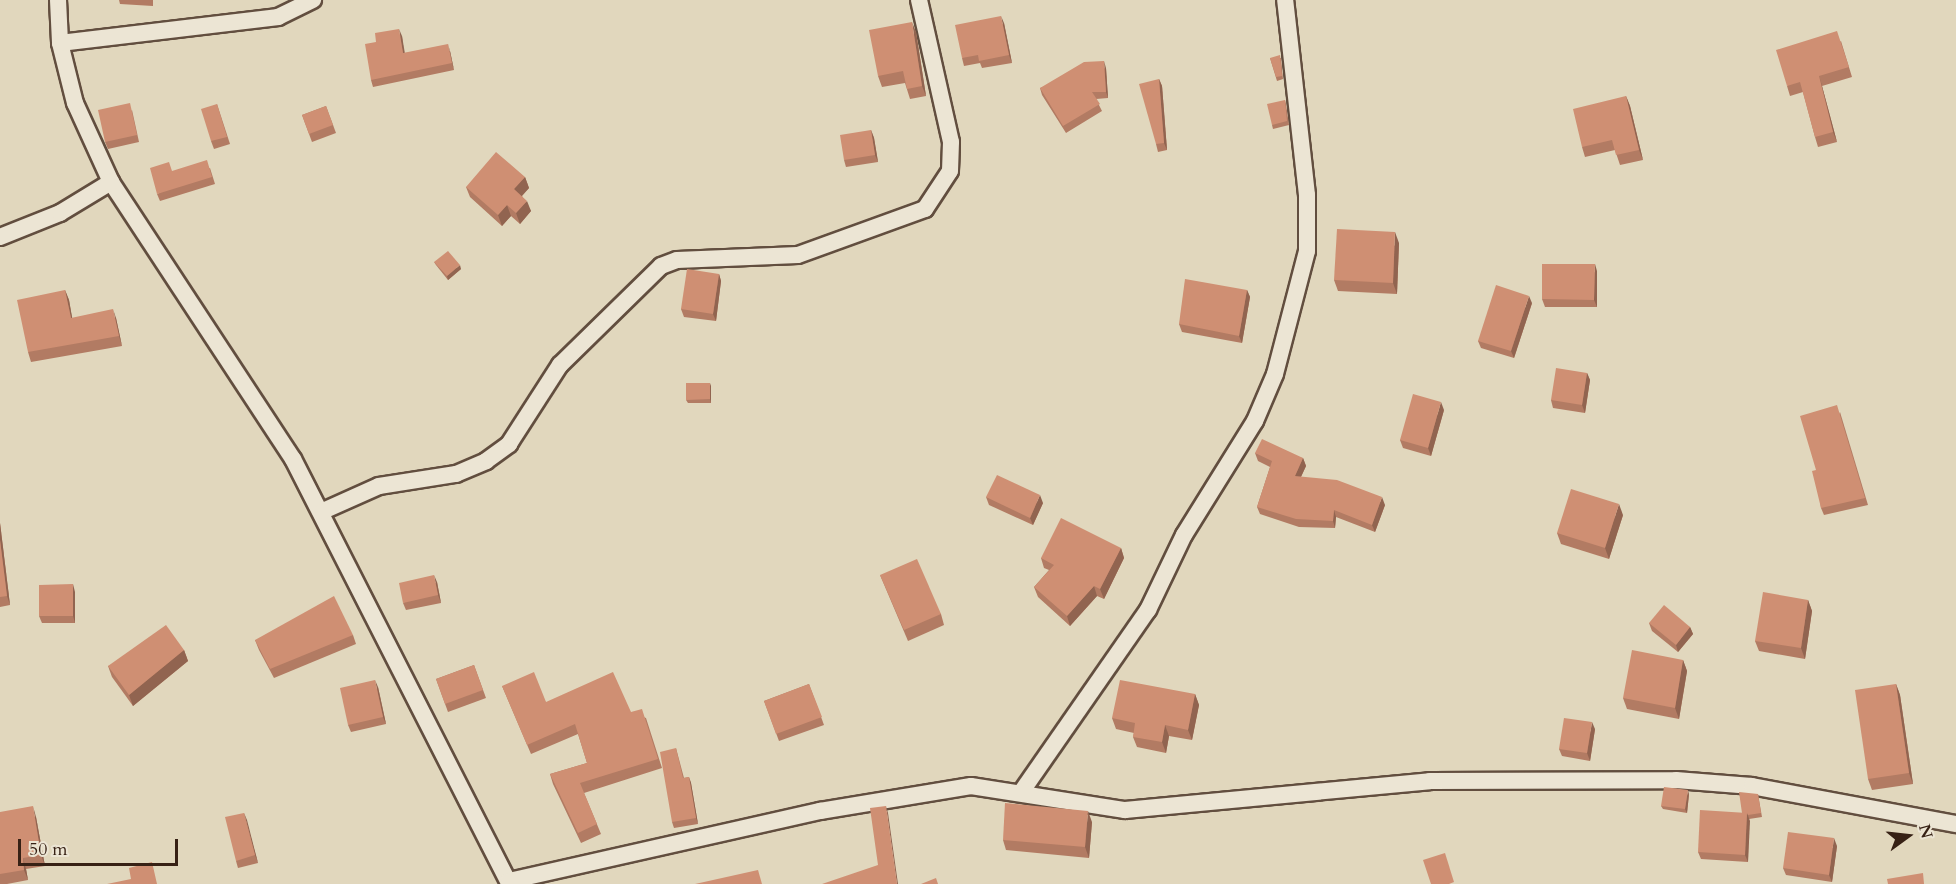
<!DOCTYPE html>
<style>
body{margin:0}
#map{position:relative;width:1956px;height:884px;overflow:hidden;background:#e1d7bd;font-family:Cardo,serif}
div>[style]{position:absolute}
[style*='--x']{left:calc(var(--x)*1px);top:calc(var(--y)*1px);width:calc(var(--w)*1px);rotate:calc(var(--a)*1deg)}
.roads{filter:drop-shadow(2px 0 #624e3f) drop-shadow(-2px 0 #624e3f) drop-shadow(0 2px #624e3f) drop-shadow(0 -2px #624e3f)}
.street>*{height:16px;margin:-8px;padding:0 8px;transform-origin:8px;border-radius:8px;background:#ece5d4}
.wall>*{inset:0;background:#b27b63}
.shaded-wall>*{inset:0;background:#916450}
.building>*{inset:0;background:#cf8f73}
span{translate:-50% -50%;white-space:nowrap;text-align:center;line-height:1.15;-webkit-text-stroke:4.5px #ece5d4;paint-order:stroke}
.north{position:absolute;left:1878px;top:806px;width:60px;height:60px;-webkit-text-stroke:4px #ece5d4;paint-order:stroke;rotate:75deg;font-size:16px;font-weight:700;line-height:24px;text-align:center;color:#372115}
.north::after{content:'';display:block;margin:auto;width:21px;height:27px;background:#372115;clip-path:polygon(50% 0,100% 100%,50% 72%,0 100%)}
.scale{position:absolute;left:18px;top:839px;width:160px;height:27px;box-sizing:border-box;border:3px solid #372115;border-top:0;padding-left:8px;font-size:18px;line-height:21px;white-space:nowrap;color:#372115;-webkit-text-stroke:4px #ece5d4;paint-order:stroke}
</style>
<div id="map">
<div class="roads">
<div class="street">
<i style="--x:58;--y:0;--w:43;--a:87.3"></i>
<i style="--x:60;--y:43;--w:62;--a:76"></i>
<i style="--x:75;--y:103;--w:87;--a:65.5"></i>
<i style="--x:111;--y:182;--w:331;--a:56.7"></i>
<i style="--x:293;--y:459;--w:477;--a:63"></i>
<i style="--x:60;--y:43;--w:220;--a:-6.8"></i>
<i style="--x:278;--y:17;--w:39;--a:-26"></i>
<i style="--x:0;--y:237;--w:65;--a:-21.8"></i>
<i style="--x:60;--y:213;--w:60;--a:-31.3"></i>
<i style="--x:323;--y:511;--w:61;--a:-24.1"></i>
<i style="--x:379;--y:486;--w:78;--a:-8.9"></i>
<i style="--x:456;--y:474;--w:33;--a:-23"></i>
<i style="--x:486;--y:461;--w:29;--a:-36"></i>
<i style="--x:509;--y:444;--w:94;--a:-57.2"></i>
<i style="--x:560;--y:365;--w:141;--a:-44.4"></i>
<i style="--x:661;--y:266;--w:17;--a:-21"></i>
<i style="--x:677;--y:260;--w:121;--a:-2.4"></i>
<i style="--x:798;--y:255;--w:135;--a:-19.9"></i>
<i style="--x:925;--y:209;--w:45;--a:-56.7"></i>
<i style="--x:950;--y:171;--w:29;--a:-88"></i>
<i style="--x:951;--y:142;--w:146;--a:-102.7"></i>
<i style="--x:1022;--y:791;--w:221;--a:-55.2"></i>
<i style="--x:1148;--y:610;--w:83;--a:-64.4"></i>
<i style="--x:1184;--y:535;--w:134;--a:-58.1"></i>
<i style="--x:1255;--y:421;--w:51;--a:-66.9"></i>
<i style="--x:1275;--y:374;--w:127;--a:-75.4"></i>
<i style="--x:1307;--y:251;--w:56;--a:-90"></i>
<i style="--x:1307;--y:195;--w:196;--a:-96.4"></i>
<i style="--x:509;--y:881;--w:319;--a:-12.7"></i>
<i style="--x:820;--y:811;--w:153;--a:-9.4"></i>
<i style="--x:971;--y:786;--w:156;--a:8.9"></i>
<i style="--x:1125;--y:810;--w:306;--a:-5.4"></i>
<i style="--x:1430;--y:781;--w:246;--a:-0.2"></i>
<i style="--x:1676;--y:780;--w:76;--a:4.5"></i>
<i style="--x:1752;--y:786;--w:208;--a:10.6"></i>
</div>
</div>
<div class="wall">
<i style="clip-path:polygon(119px 0,153px 0,153px 6px,120px 4px)"></i>
<i style="clip-path:polygon(1004px 23px,1012px 63px,982px 68px,980px 63px,964px 66px,962px 58px)"></i>
<i style="clip-path:polygon(916px 32px,926px 96px,910px 99px,905px 83px,882px 87px,878px 76px)"></i>
<i style="clip-path:polygon(402px 36px,404px 53px,450px 51px,454px 70px,373px 87px,371px 80px,376px 42px)"></i>
<i style="clip-path:polygon(1841px 41px,1852px 77px,1822px 86px,1837px 142px,1818px 147px,1815px 137px,1803px 92px,1790px 96px,1787px 86px)"></i>
<i style="clip-path:polygon(1270px 58px,1281px 58px,1283px 79px,1277px 81px)"></i>
<i style="clip-path:polygon(1106px 68px,1108px 98px,1096px 99px,1102px 111px,1066px 133px,1042px 95px,1040px 88px)"></i>
<i style="clip-path:polygon(1159px 79px,1162px 86px,1167px 150px,1158px 152px,1156px 144px)"></i>
<i style="clip-path:polygon(1626px 96px,1630px 106px,1643px 160px,1620px 165px,1615px 150px,1585px 157px,1582px 147px)"></i>
<i style="clip-path:polygon(1285px 100px,1286px 104px,1289px 125px,1273px 129px,1272px 125px)"></i>
<i style="clip-path:polygon(217px 104px,230px 144px,214px 149px,211px 141px)"></i>
<i style="clip-path:polygon(326px 106px,336px 133px,312px 142px,302px 115px)"></i>
<i style="clip-path:polygon(132px 110px,139px 142px,108px 149px,105px 142px)"></i>
<i style="clip-path:polygon(871px 130px,874px 138px,878px 162px,846px 167px,844px 160px)"></i>
<i style="clip-path:polygon(210px 168px,215px 184px,160px 201px,157px 194px)"></i>
<i style="clip-path:polygon(525px 177px,529px 188px,522px 196px,531px 211px,520px 224px,511px 216px,502px 226px,470px 197px,466px 187px)"></i>
<i style="clip-path:polygon(1399px 243px,1397px 294px,1338px 291px,1334px 280px)"></i>
<i style="clip-path:polygon(434px 262px,461px 269px,448px 280px,436px 265px)"></i>
<i style="clip-path:polygon(1597px 271px,1597px 307px,1545px 307px,1542px 299px)"></i>
<i style="clip-path:polygon(719px 274px,721px 281px,716px 321px,684px 317px,681px 309px)"></i>
<i style="clip-path:polygon(65px 290px,69px 300px,72px 318px,116px 318px,122px 346px,31px 362px,28px 352px)"></i>
<i style="clip-path:polygon(1247px 290px,1250px 297px,1242px 343px,1182px 332px,1179px 324px)"></i>
<i style="clip-path:polygon(1532px 303px,1514px 358px,1481px 348px,1478px 341px)"></i>
<i style="clip-path:polygon(1587px 373px,1590px 380px,1585px 413px,1553px 408px,1551px 400px)"></i>
<i style="clip-path:polygon(711px 386px,711px 403px,688px 403px,686px 400px)"></i>
<i style="clip-path:polygon(1444px 410px,1431px 456px,1403px 448px,1400px 440px)"></i>
<i style="clip-path:polygon(1840px 412px,1868px 505px,1824px 515px,1821px 508px,1816px 470px)"></i>
<i style="clip-path:polygon(1255px 453px,1303px 458px,1306px 466px,1301px 477px,1385px 505px,1375px 532px,1336px 517px,1335px 528px,1299px 527px,1260px 514px,1257px 507px,1270px 467px,1258px 461px)"></i>
<i style="clip-path:polygon(986px 497px,1043px 503px,1033px 525px,989px 505px)"></i>
<i style="clip-path:polygon(1623px 515px,1609px 559px,1561px 544px,1557px 533px)"></i>
<i style="clip-path:polygon(0 523px,10px 605px,0 607px)"></i>
<i style="clip-path:polygon(1121px 548px,1124px 558px,1104px 599px,1097px 596px,1070px 626px,1038px 597px,1034px 587px,1049px 570px,1044px 568px,1041px 558px)"></i>
<i style="clip-path:polygon(880px 575px,941px 614px,944px 625px,908px 641px)"></i>
<i style="clip-path:polygon(437px 582px,441px 603px,406px 610px,403px 603px)"></i>
<i style="clip-path:polygon(75px 592px,75px 623px,42px 623px,39px 616px)"></i>
<i style="clip-path:polygon(1808px 600px,1812px 611px,1805px 659px,1759px 651px,1755px 641px)"></i>
<i style="clip-path:polygon(1649px 623px,1690px 627px,1693px 634px,1678px 652px,1652px 631px)"></i>
<i style="clip-path:polygon(353px 635px,356px 644px,274px 678px,259px 650px,255px 640px)"></i>
<i style="clip-path:polygon(184px 650px,188px 661px,133px 706px,112px 677px,108px 666px)"></i>
<i style="clip-path:polygon(1683px 660px,1687px 671px,1679px 719px,1627px 709px,1623px 698px)"></i>
<i style="clip-path:polygon(474px 665px,486px 698px,448px 712px,436px 679px)"></i>
<i style="clip-path:polygon(809px 684px,824px 725px,779px 741px,764px 701px)"></i>
<i style="clip-path:polygon(1896px 684px,1900px 695px,1913px 784px,1872px 790px,1868px 779px)"></i>
<i style="clip-path:polygon(502px 686px,546px 702px,631px 712px,646px 718px,662px 768px,584px 793px,601px 834px,581px 843px,553px 784px,550px 774px,587px 763px,578px 734px,531px 754px)"></i>
<i style="clip-path:polygon(378px 687px,386px 724px,351px 732px,348px 725px)"></i>
<i style="clip-path:polygon(1195px 694px,1199px 705px,1192px 740px,1169px 736px,1166px 753px,1137px 747px,1133px 737px,1134px 733px,1116px 729px,1112px 718px)"></i>
<i style="clip-path:polygon(1595px 729px,1590px 761px,1562px 756px,1559px 749px)"></i>
<i style="clip-path:polygon(676px 748px,684px 778px,689px 777px,691px 783px,698px 824px,674px 828px,672px 822px)"></i>
<i style="clip-path:polygon(1689px 794px,1687px 813px,1663px 809px,1661px 806px)"></i>
<i style="clip-path:polygon(1758px 794px,1762px 817px,1749px 819px,1748px 862px,1701px 859px,1698px 852px,1742px 813px)"></i>
<i style="clip-path:polygon(0 812px,36px 817px,45px 866px,26px 869px,28px 880px,7px 884px,0 884px)"></i>
<i style="clip-path:polygon(244px 813px,258px 863px,238px 868px,236px 861px)"></i>
<i style="clip-path:polygon(1092px 822px,1089px 858px,1006px 850px,1003px 840px)"></i>
<i style="clip-path:polygon(1837px 846px,1832px 882px,1786px 875px,1783px 868px)"></i>
</div>
<div class="shaded-wall">
<i style="clip-path:polygon(1001px 16px,1004px 23px,1012px 63px,1009px 55px)"></i>
<i style="clip-path:polygon(912px 22px,916px 32px,926px 96px,922px 86px)"></i>
<i style="clip-path:polygon(399px 29px,402px 36px,406px 60px,403px 53px)"></i>
<i style="clip-path:polygon(448px 44px,450px 51px,454px 70px,452px 63px)"></i>
<i style="clip-path:polygon(1104px 61px,1106px 68px,1108px 98px,1106px 92px)"></i>
<i style="clip-path:polygon(1819px 76px,1822px 86px,1837px 142px,1833px 132px)"></i>
<i style="clip-path:polygon(1159px 79px,1162px 86px,1167px 150px,1164px 143px)"></i>
<i style="clip-path:polygon(1626px 96px,1630px 106px,1643px 160px,1639px 150px)"></i>
<i style="clip-path:polygon(871px 130px,874px 138px,878px 162px,875px 155px)"></i>
<i style="clip-path:polygon(525px 177px,529px 188px,518px 200px,514px 189px)"></i>
<i style="clip-path:polygon(527px 201px,531px 211px,520px 224px,516px 213px)"></i>
<i style="clip-path:polygon(507px 205px,511px 216px,502px 226px,498px 215px)"></i>
<i style="clip-path:polygon(1395px 232px,1399px 243px,1397px 294px,1393px 283px)"></i>
<i style="clip-path:polygon(1595px 264px,1597px 271px,1597px 307px,1594px 300px)"></i>
<i style="clip-path:polygon(460px 265px,461px 269px,448px 280px,447px 276px)"></i>
<i style="clip-path:polygon(719px 274px,721px 281px,716px 321px,713px 314px)"></i>
<i style="clip-path:polygon(65px 290px,69px 300px,74px 328px,71px 318px)"></i>
<i style="clip-path:polygon(1247px 290px,1250px 297px,1242px 343px,1239px 336px)"></i>
<i style="clip-path:polygon(1529px 296px,1532px 303px,1514px 358px,1511px 351px)"></i>
<i style="clip-path:polygon(113px 309px,116px 318px,122px 346px,119px 336px)"></i>
<i style="clip-path:polygon(1587px 373px,1590px 380px,1585px 413px,1582px 405px)"></i>
<i style="clip-path:polygon(710px 383px,711px 386px,711px 403px,710px 399px)"></i>
<i style="clip-path:polygon(1441px 402px,1444px 410px,1431px 456px,1428px 448px)"></i>
<i style="clip-path:polygon(1303px 458px,1306px 466px,1298px 483px,1295px 476px)"></i>
<i style="clip-path:polygon(1040px 495px,1043px 503px,1033px 525px,1030px 518px)"></i>
<i style="clip-path:polygon(1382px 497px,1385px 505px,1375px 532px,1372px 525px)"></i>
<i style="clip-path:polygon(1619px 504px,1623px 515px,1609px 559px,1605px 548px)"></i>
<i style="clip-path:polygon(1334px 510px,1336px 517px,1335px 528px,1333px 521px)"></i>
<i style="clip-path:polygon(0 523px,10px 605px,7px 596px,0 540px)"></i>
<i style="clip-path:polygon(1121px 548px,1124px 558px,1104px 599px,1100px 589px)"></i>
<i style="clip-path:polygon(434px 575px,437px 582px,441px 603px,438px 595px)"></i>
<i style="clip-path:polygon(73px 584px,75px 592px,75px 623px,73px 616px)"></i>
<i style="clip-path:polygon(1094px 586px,1097px 596px,1070px 626px,1067px 616px)"></i>
<i style="clip-path:polygon(1808px 600px,1812px 611px,1805px 659px,1801px 648px)"></i>
<i style="clip-path:polygon(1690px 627px,1693px 634px,1678px 652px,1676px 645px)"></i>
<i style="clip-path:polygon(184px 650px,188px 661px,133px 706px,129px 695px)"></i>
<i style="clip-path:polygon(1683px 660px,1687px 671px,1679px 719px,1675px 708px)"></i>
<i style="clip-path:polygon(375px 680px,378px 687px,386px 724px,383px 717px)"></i>
<i style="clip-path:polygon(1896px 684px,1900px 695px,1913px 784px,1909px 773px)"></i>
<i style="clip-path:polygon(1195px 694px,1199px 705px,1192px 740px,1188px 730px)"></i>
<i style="clip-path:polygon(1592px 722px,1595px 729px,1590px 761px,1587px 753px)"></i>
<i style="clip-path:polygon(1165px 725px,1169px 736px,1166px 753px,1162px 742px)"></i>
<i style="clip-path:polygon(689px 777px,691px 783px,698px 824px,696px 818px)"></i>
<i style="clip-path:polygon(1688px 790px,1689px 794px,1687px 813px,1685px 809px)"></i>
<i style="clip-path:polygon(33px 806px,36px 817px,45px 866px,41px 855px)"></i>
<i style="clip-path:polygon(886px 806px,888px 813px,898px 884px,897px 884px)"></i>
<i style="clip-path:polygon(1088px 811px,1092px 822px,1089px 858px,1085px 847px)"></i>
<i style="clip-path:polygon(244px 813px,247px 820px,258px 863px,255px 855px)"></i>
<i style="clip-path:polygon(1747px 813px,1750px 821px,1748px 862px,1745px 855px)"></i>
<i style="clip-path:polygon(1834px 838px,1837px 846px,1832px 882px,1829px 875px)"></i>
<i style="clip-path:polygon(23px 858px,26px 869px,28px 880px,24px 870px)"></i>
</div>
<div class="building">
<i style="clip-path:polygon(1001px 16px,1009px 55px,979px 61px,978px 55px,962px 58px,955px 25px)"></i>
<i style="clip-path:polygon(912px 22px,922px 86px,907px 89px,903px 71px,878px 76px,869px 30px)"></i>
<i style="clip-path:polygon(399px 29px,403px 53px,448px 44px,452px 63px,371px 80px,365px 44px,376px 42px,375px 33px)"></i>
<i style="clip-path:polygon(1837px 31px,1849px 67px,1819px 76px,1833px 132px,1815px 137px,1800px 82px,1787px 86px,1776px 50px)"></i>
<i style="clip-path:polygon(1280px 55px,1282px 76px,1276px 77px,1270px 58px)"></i>
<i style="clip-path:polygon(1104px 61px,1106px 92px,1092px 92px,1100px 104px,1063px 126px,1040px 88px,1084px 62px)"></i>
<i style="clip-path:polygon(1159px 79px,1164px 143px,1156px 144px,1139px 84px)"></i>
<i style="clip-path:polygon(1626px 96px,1639px 150px,1616px 155px,1612px 140px,1582px 147px,1573px 109px)"></i>
<i style="clip-path:polygon(1285px 100px,1287px 121px,1272px 125px,1267px 104px)"></i>
<i style="clip-path:polygon(130px 103px,137px 135px,105px 142px,98px 110px)"></i>
<i style="clip-path:polygon(217px 104px,227px 137px,211px 141px,201px 109px)"></i>
<i style="clip-path:polygon(326px 106px,333px 125px,309px 134px,302px 115px)"></i>
<i style="clip-path:polygon(871px 130px,875px 155px,844px 160px,840px 135px)"></i>
<i style="clip-path:polygon(496px 152px,525px 177px,514px 189px,527px 201px,516px 213px,507px 205px,498px 215px,466px 187px)"></i>
<i style="clip-path:polygon(207px 160px,212px 177px,157px 194px,150px 168px,169px 162px,172px 171px)"></i>
<i style="clip-path:polygon(1337px 229px,1395px 232px,1393px 283px,1334px 280px)"></i>
<i style="clip-path:polygon(448px 251px,460px 265px,447px 276px,434px 262px)"></i>
<i style="clip-path:polygon(1542px 264px,1595px 264px,1594px 300px,1542px 299px)"></i>
<i style="clip-path:polygon(687px 269px,719px 274px,713px 314px,681px 309px)"></i>
<i style="clip-path:polygon(1185px 279px,1247px 290px,1239px 336px,1179px 324px)"></i>
<i style="clip-path:polygon(1496px 285px,1529px 296px,1511px 351px,1478px 341px)"></i>
<i style="clip-path:polygon(65px 290px,71px 318px,113px 309px,119px 336px,28px 352px,17px 300px)"></i>
<i style="clip-path:polygon(1556px 368px,1587px 373px,1582px 405px,1551px 400px)"></i>
<i style="clip-path:polygon(686px 383px,710px 383px,710px 399px,686px 400px)"></i>
<i style="clip-path:polygon(1413px 394px,1441px 402px,1428px 448px,1400px 440px)"></i>
<i style="clip-path:polygon(1837px 405px,1865px 498px,1821px 508px,1812px 471px,1816px 470px,1800px 416px)"></i>
<i style="clip-path:polygon(1262px 439px,1303px 458px,1295px 476px,1337px 480px,1382px 497px,1372px 525px,1334px 510px,1333px 521px,1296px 519px,1257px 507px,1272px 461px,1255px 453px)"></i>
<i style="clip-path:polygon(997px 475px,1040px 495px,1030px 518px,986px 497px)"></i>
<i style="clip-path:polygon(1571px 489px,1619px 504px,1605px 548px,1557px 533px)"></i>
<i style="clip-path:polygon(1061px 518px,1121px 548px,1100px 589px,1094px 586px,1067px 616px,1034px 587px,1054px 565px,1041px 558px)"></i>
<i style="clip-path:polygon(0 540px,7px 596px,0 597px)"></i>
<i style="clip-path:polygon(917px 559px,941px 614px,904px 630px,880px 575px)"></i>
<i style="clip-path:polygon(434px 575px,438px 595px,403px 603px,399px 583px)"></i>
<i style="clip-path:polygon(73px 584px,73px 616px,39px 616px,39px 585px)"></i>
<i style="clip-path:polygon(1763px 592px,1808px 600px,1801px 648px,1755px 641px)"></i>
<i style="clip-path:polygon(334px 596px,353px 635px,270px 669px,255px 640px)"></i>
<i style="clip-path:polygon(1664px 605px,1690px 627px,1676px 645px,1649px 623px)"></i>
<i style="clip-path:polygon(166px 625px,184px 650px,129px 695px,108px 666px)"></i>
<i style="clip-path:polygon(1632px 650px,1683px 660px,1675px 708px,1623px 698px)"></i>
<i style="clip-path:polygon(474px 665px,483px 690px,445px 704px,436px 679px)"></i>
<i style="clip-path:polygon(534px 672px,546px 702px,613px 672px,631px 712px,642px 709px,658px 759px,580px 783px,597px 824px,578px 833px,550px 774px,587px 763px,575px 724px,527px 745px,502px 686px)"></i>
<i style="clip-path:polygon(375px 680px,383px 717px,348px 725px,340px 688px)"></i>
<i style="clip-path:polygon(1120px 680px,1195px 694px,1188px 730px,1165px 725px,1162px 742px,1133px 737px,1135px 723px,1112px 718px)"></i>
<i style="clip-path:polygon(809px 684px,822px 717px,776px 734px,764px 701px)"></i>
<i style="clip-path:polygon(1896px 684px,1909px 773px,1868px 779px,1855px 690px)"></i>
<i style="clip-path:polygon(1564px 718px,1592px 722px,1587px 753px,1559px 749px)"></i>
<i style="clip-path:polygon(676px 748px,683px 778px,689px 777px,696px 818px,672px 822px,660px 752px)"></i>
<i style="clip-path:polygon(1664px 787px,1688px 790px,1685px 809px,1661px 806px)"></i>
<i style="clip-path:polygon(1739px 792px,1758px 794px,1761px 813px,1748px 815px,1747px 813px,1742px 813px)"></i>
<i style="clip-path:polygon(1005px 803px,1088px 811px,1085px 847px,1003px 840px)"></i>
<i style="clip-path:polygon(33px 806px,41px 855px,23px 858px,24px 870px,0 874px,0 812px)"></i>
<i style="clip-path:polygon(886px 806px,897px 884px,822px 884px,878px 865px,870px 808px)"></i>
<i style="clip-path:polygon(1700px 810px,1747px 813px,1745px 855px,1698px 852px)"></i>
<i style="clip-path:polygon(244px 813px,255px 855px,236px 861px,225px 817px)"></i>
<i style="clip-path:polygon(1788px 832px,1834px 838px,1829px 875px,1783px 868px)"></i>
<i style="clip-path:polygon(1445px 853px,1454px 882px,1449px 884px,1431px 884px,1423px 860px)"></i>
<i style="clip-path:polygon(152px 862px,157px 884px,107px 884px,131px 879px,129px 868px)"></i>
<i style="clip-path:polygon(758px 870px,762px 884px,695px 884px)"></i>
<i style="clip-path:polygon(1923px 873px,1924px 884px,1888px 884px,1887px 879px)"></i>
<i style="clip-path:polygon(936px 878px,938px 884px,921px 884px)"></i>
</div>
<div class="north">N</div>
<div class="scale">50 m</div>
</div>
